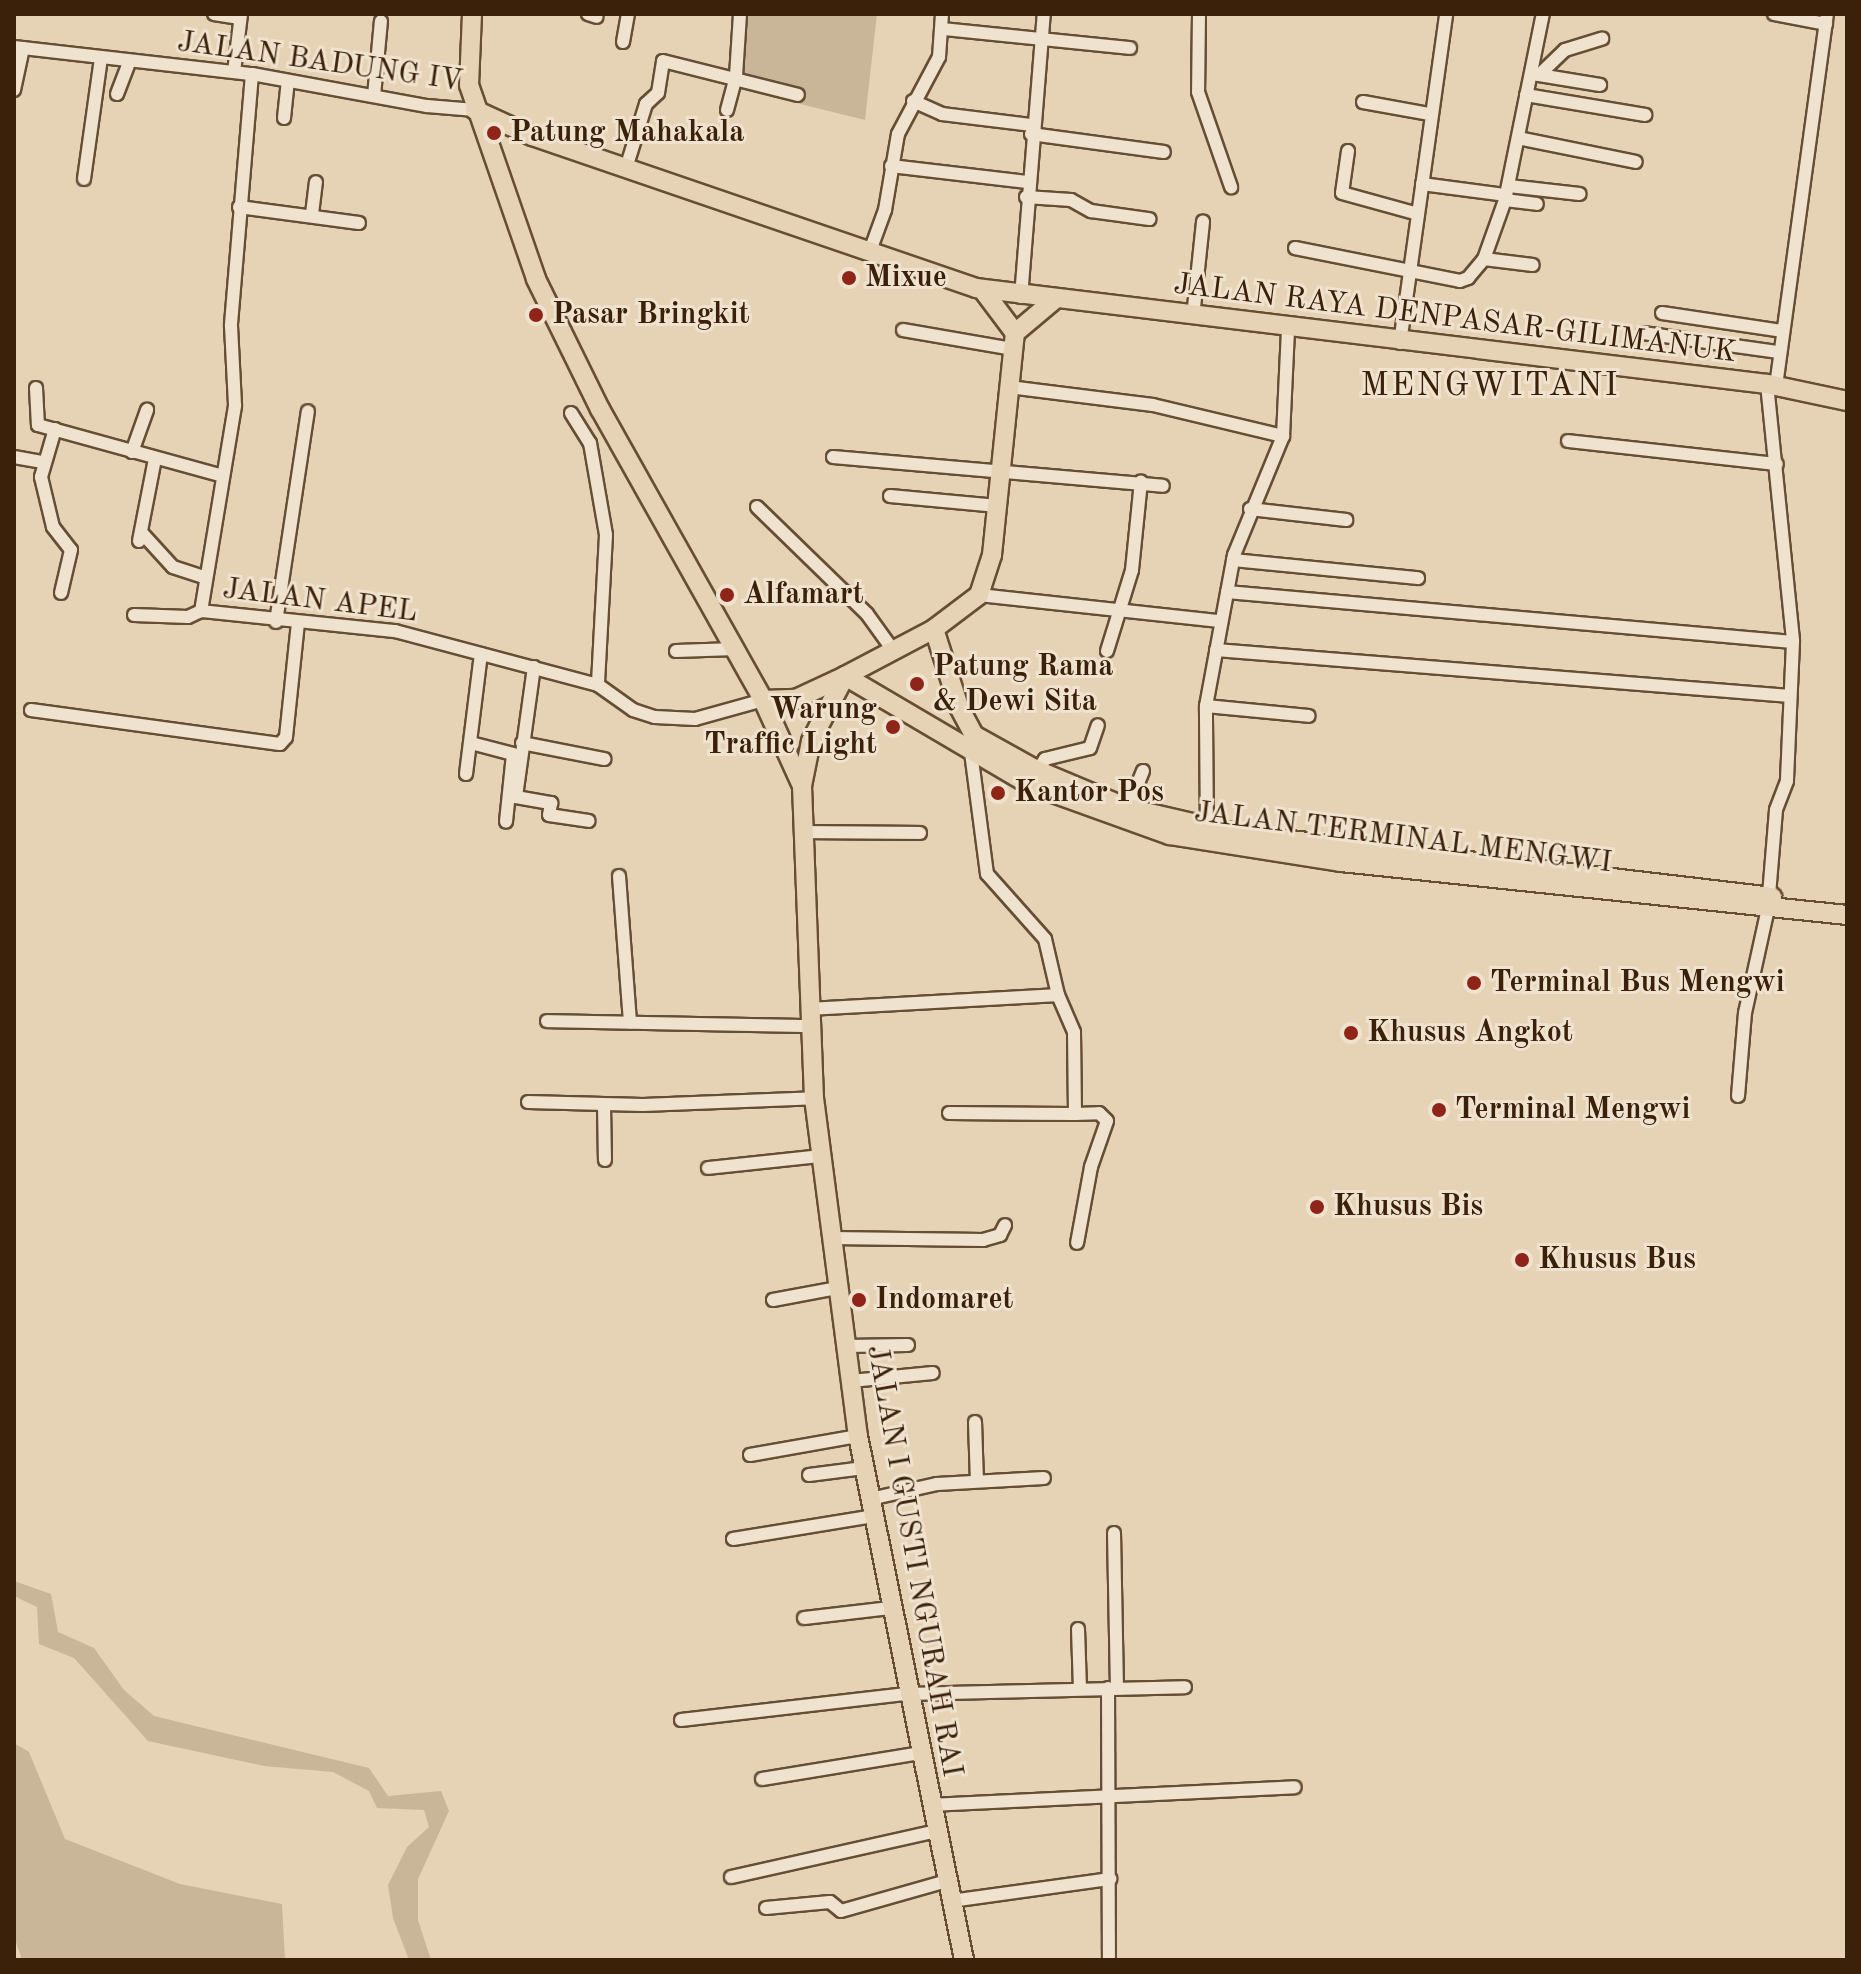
<!DOCTYPE html>
<style>
body{margin:0}
#map{position:relative;width:1861px;height:1974px;overflow:hidden;background:#e6d3b5;font-family:"Old Standard TT",serif}
div>[style]{position:absolute}
[style*='--x']{left:calc(var(--x)*1px);top:calc(var(--y)*1px);width:calc(var(--w)*1px);rotate:calc(var(--a)*1deg)}
.green>*{inset:0;background:#c9b598}
.roads{filter:drop-shadow(2px 0 #664e34) drop-shadow(-2px 0 #664e34) drop-shadow(0 2px #664e34) drop-shadow(0 -2px #664e34)}
.minor>*{height:12px;margin:-6px;padding:0 6px;transform-origin:6px;border-radius:6px;background:#efe2cf}
.highway>*{height:18px;margin:-9px;padding:0 9px;transform-origin:9px;border-radius:9px;background:#e6d3b5}
.dots>*{width:22px;height:22px;translate:-50% -50%;box-sizing:border-box;border:4px solid #efe2cf;border-radius:50%}
span{translate:-50% -50%;white-space:nowrap;text-align:center;line-height:1.15;-webkit-text-stroke:6px #efe2cf;paint-order:stroke}
.street-label{font-size:30px;color:#3b2109}
.poi-label{font-size:30px;color:#3b2109;font-weight:700}
.left{translate:0 -50%;text-align:left}
.right{translate:-100% -50%;text-align:right}
.quarter-label{font-size:34px;color:#3b2109;letter-spacing:2px}
.frame{position:absolute;inset:0;border:16px solid #3b2109;pointer-events:none}
</style>
<div id="map">
<div class="green">
<i style="clip-path:polygon(741px 14px,877px 14px,865px 120px,740px 89px)"></i>
<i style="clip-path:polygon(14px 1581px,51px 1594px,58px 1632px,94px 1648px,124px 1690px,154px 1716px,369px 1768px,388px 1796px,441px 1791px,449px 1811px,418px 1879px,418px 1920px,431px 1960px,409px 1960px,393px 1918px,388px 1885px,407px 1847px,429px 1827px,424px 1810px,377px 1808px,369px 1791px,333px 1772px,264px 1766px,148px 1741px,74px 1658px,39px 1644px,37px 1607px,14px 1596px)"></i>
<i style="clip-path:polygon(14px 1743px,29px 1752px,65px 1839px,180px 1884px,282px 1904px,285px 1960px,22px 1960px,14px 1936px)"></i>
</div>
<div class="roads">
<div class="minor">
<i style="--x:214;--y:14;--w:26;--a:9"></i>
<i style="--x:588;--y:14;--w:9;--a:18"></i>
<i style="--x:1199;--y:14;--w:78;--a:90.7"></i>
<i style="--x:1198;--y:92;--w:101;--a:70.8"></i>
<i style="--x:1774;--y:14;--w:53;--a:10.9"></i>
<i style="--x:943;--y:29;--w:188;--a:5.8"></i>
<i style="--x:623;--y:42;--w:28;--a:-80"></i>
<i style="--x:14;--y:47;--w:240;--a:6.5"></i>
<i style="--x:252;--y:74;--w:178;--a:10.4"></i>
<i style="--x:427;--y:106;--w:48;--a:4.8"></i>
<i style="--x:234;--y:72;--w:58;--a:-83.1"></i>
<i style="--x:252;--y:74;--w:253;--a:94.8"></i>
<i style="--x:231;--y:326;--w:80;--a:87.1"></i>
<i style="--x:235;--y:406;--w:208;--a:99.4"></i>
<i style="--x:201;--y:611;--w:195;--a:5.9"></i>
<i style="--x:395;--y:631;--w:210;--a:14.9"></i>
<i style="--x:598;--y:685;--w:43;--a:35.5"></i>
<i style="--x:633;--y:710;--w:23;--a:18"></i>
<i style="--x:655;--y:717;--w:40;--a:2.9"></i>
<i style="--x:695;--y:719;--w:71;--a:-15.6"></i>
<i style="--x:1533;--y:74;--w:68;--a:9.3"></i>
<i style="--x:1539;--y:75;--w:36;--a:-44"></i>
<i style="--x:1565;--y:50;--w:39;--a:-17"></i>
<i style="--x:14;--y:90;--w:43;--a:-77.9"></i>
<i style="--x:117;--y:94;--w:34;--a:-69"></i>
<i style="--x:1526;--y:95;--w:121;--a:9.5"></i>
<i style="--x:374;--y:96;--w:75;--a:-84.7"></i>
<i style="--x:913;--y:101;--w:32;--a:24"></i>
<i style="--x:942;--y:114;--w:91;--a:7"></i>
<i style="--x:1363;--y:102;--w:68;--a:10.2"></i>
<i style="--x:727;--y:110;--w:35;--a:-75"></i>
<i style="--x:736;--y:76;--w:62;--a:-86.3"></i>
<i style="--x:284;--y:118;--w:37;--a:-84"></i>
<i style="--x:1031;--y:134;--w:134;--a:7.7"></i>
<i style="--x:1518;--y:138;--w:120;--a:11.5"></i>
<i style="--x:1348;--y:151;--w:42;--a:98.1"></i>
<i style="--x:1342;--y:193;--w:79;--a:15.4"></i>
<i style="--x:627;--y:165;--w:64;--a:-72.7"></i>
<i style="--x:646;--y:104;--w:16;--a:-43"></i>
<i style="--x:658;--y:93;--w:32;--a:-81"></i>
<i style="--x:663;--y:61;--w:139;--a:14.1"></i>
<i style="--x:891;--y:166;--w:137;--a:6.7"></i>
<i style="--x:84;--y:179;--w:122;--a:-82"></i>
<i style="--x:1422;--y:184;--w:85;--a:7.5"></i>
<i style="--x:1509;--y:186;--w:71;--a:6.4"></i>
<i style="--x:1026;--y:197;--w:45;--a:3.8"></i>
<i style="--x:1071;--y:200;--w:23;--a:29"></i>
<i style="--x:1091;--y:211;--w:59;--a:7.9"></i>
<i style="--x:1505;--y:200;--w:32;--a:7"></i>
<i style="--x:239;--y:207;--w:121;--a:7.6"></i>
<i style="--x:312;--y:214;--w:32;--a:-83"></i>
<i style="--x:1295;--y:248;--w:168;--a:11.3"></i>
<i style="--x:1460;--y:281;--w:9;--a:-21"></i>
<i style="--x:1468;--y:278;--w:25;--a:-50"></i>
<i style="--x:1484;--y:259;--w:63;--a:-70.4"></i>
<i style="--x:1505;--y:200;--w:190;--a:-78.5"></i>
<i style="--x:870;--y:251;--w:44;--a:-69.9"></i>
<i style="--x:885;--y:210;--w:77;--a:-80.3"></i>
<i style="--x:898;--y:134;--w:87;--a:-62"></i>
<i style="--x:939;--y:57;--w:43;--a:-86"></i>
<i style="--x:1484;--y:259;--w:49;--a:7"></i>
<i style="--x:1021;--y:297;--w:284;--a:-85.4"></i>
<i style="--x:1662;--y:313;--w:121;--a:8.5"></i>
<i style="--x:1193;--y:317;--w:96;--a:-84"></i>
<i style="--x:903;--y:330;--w:112;--a:9.8"></i>
<i style="--x:1643;--y:333;--w:137;--a:8"></i>
<i style="--x:1400;--y:343;--w:332;--a:-82"></i>
<i style="--x:1767;--y:384;--w:259;--a:84.2"></i>
<i style="--x:1793;--y:642;--w:139;--a:92.5"></i>
<i style="--x:1787;--y:781;--w:31;--a:111"></i>
<i style="--x:1776;--y:810;--w:86;--a:94.7"></i>
<i style="--x:1776;--y:386;--w:375;--a:-82.2"></i>
<i style="--x:1009;--y:387;--w:145;--a:7.1"></i>
<i style="--x:1153;--y:405;--w:134;--a:13.4"></i>
<i style="--x:36;--y:388;--w:37;--a:87"></i>
<i style="--x:38;--y:425;--w:192;--a:15.4"></i>
<i style="--x:571;--y:413;--w:36;--a:58"></i>
<i style="--x:590;--y:443;--w:93;--a:80.1"></i>
<i style="--x:606;--y:535;--w:150;--a:93.1"></i>
<i style="--x:55;--y:429;--w:50;--a:106.3"></i>
<i style="--x:41;--y:477;--w:51;--a:76.5"></i>
<i style="--x:53;--y:527;--w:29;--a:52"></i>
<i style="--x:71;--y:550;--w:44;--a:103.1"></i>
<i style="--x:1568;--y:441;--w:210;--a:6.3"></i>
<i style="--x:132;--y:452;--w:45;--a:-70.3"></i>
<i style="--x:14;--y:457;--w:28;--a:10"></i>
<i style="--x:833;--y:457;--w:331;--a:5"></i>
<i style="--x:890;--y:496;--w:108;--a:5.3"></i>
<i style="--x:757;--y:507;--w:153;--a:44.2"></i>
<i style="--x:867;--y:614;--w:44;--a:54.2"></i>
<i style="--x:1250;--y:509;--w:97;--a:6.5"></i>
<i style="--x:141;--y:532;--w:47;--a:47.6"></i>
<i style="--x:173;--y:567;--w:33;--a:18"></i>
<i style="--x:139;--y:541;--w:84;--a:-79"></i>
<i style="--x:1233;--y:560;--w:186;--a:5.6"></i>
<i style="--x:1227;--y:592;--w:568;--a:5.05"></i>
<i style="--x:979;--y:595;--w:242;--a:6.2"></i>
<i style="--x:134;--y:615;--w:54;--a:2.1"></i>
<i style="--x:188;--y:617;--w:14;--a:-25"></i>
<i style="--x:276;--y:622;--w:213;--a:-81.4"></i>
<i style="--x:1216;--y:650;--w:576;--a:4.58"></i>
<i style="--x:676;--y:651;--w:59;--a:-1.9"></i>
<i style="--x:1107;--y:651;--w:85;--a:-72.8"></i>
<i style="--x:1132;--y:570;--w:89;--a:-84.2"></i>
<i style="--x:534;--y:667;--w:131;--a:97.9"></i>
<i style="--x:516;--y:797;--w:36;--a:10"></i>
<i style="--x:551;--y:803;--w:12;--a:99"></i>
<i style="--x:549;--y:815;--w:40;--a:8.5"></i>
<i style="--x:1206;--y:706;--w:103;--a:5.5"></i>
<i style="--x:31;--y:710;--w:251;--a:7.8"></i>
<i style="--x:280;--y:744;--w:9;--a:-49"></i>
<i style="--x:286;--y:737;--w:115;--a:-84"></i>
<i style="--x:471;--y:743;--w:43;--a:14.7"></i>
<i style="--x:513;--y:754;--w:68;--a:95.9"></i>
<i style="--x:522;--y:743;--w:84;--a:11"></i>
<i style="--x:466;--y:774;--w:121;--a:-82.9"></i>
<i style="--x:1035;--y:774;--w:18;--a:-56"></i>
<i style="--x:1045;--y:759;--w:46;--a:-13.7"></i>
<i style="--x:1090;--y:748;--w:24;--a:-71"></i>
<i style="--x:1128;--y:808;--w:40;--a:-68"></i>
<i style="--x:804;--y:832;--w:116;--a:0.5"></i>
<i style="--x:1207;--y:832;--w:126;--a:-90.5"></i>
<i style="--x:1206;--y:706;--w:154;--a:-79.5"></i>
<i style="--x:1234;--y:555;--w:129;--a:-67.6"></i>
<i style="--x:1283;--y:436;--w:108;--a:-87.3"></i>
<i style="--x:619;--y:876;--w:147;--a:85.7"></i>
<i style="--x:1058;--y:995;--w:40;--a:66.6"></i>
<i style="--x:1074;--y:1032;--w:82;--a:89.3"></i>
<i style="--x:1075;--y:1114;--w:24;--a:-2"></i>
<i style="--x:1099;--y:1113;--w:11;--a:45"></i>
<i style="--x:1107;--y:1121;--w:49;--a:109.2"></i>
<i style="--x:1091;--y:1167;--w:77;--a:100.4"></i>
<i style="--x:810;--y:1009;--w:248;--a:-3.2"></i>
<i style="--x:1058;--y:995;--w:57;--a:-103.1"></i>
<i style="--x:1045;--y:939;--w:87;--a:-131.7"></i>
<i style="--x:987;--y:874;--w:123;--a:-97.5"></i>
<i style="--x:547;--y:1021;--w:263;--a:1.1"></i>
<i style="--x:1738;--y:1096;--w:83;--a:-85.2"></i>
<i style="--x:1745;--y:1013;--w:107;--a:-77.6"></i>
<i style="--x:528;--y:1102;--w:115;--a:1.5"></i>
<i style="--x:643;--y:1105;--w:171;--a:-2.3"></i>
<i style="--x:604;--y:1105;--w:55;--a:89"></i>
<i style="--x:949;--y:1113;--w:126;--a:0.5"></i>
<i style="--x:708;--y:1168;--w:113;--a:-6.1"></i>
<i style="--x:831;--y:1238;--w:152;--a:0.8"></i>
<i style="--x:983;--y:1240;--w:18;--a:-16"></i>
<i style="--x:1000;--y:1235;--w:11;--a:-63"></i>
<i style="--x:773;--y:1300;--w:66;--a:-10.5"></i>
<i style="--x:846;--y:1346;--w:62;--a:-0.9"></i>
<i style="--x:851;--y:1381;--w:82;--a:-5.6"></i>
<i style="--x:975;--y:1422;--w:59;--a:88.1"></i>
<i style="--x:750;--y:1455;--w:110;--a:-10"></i>
<i style="--x:809;--y:1475;--w:55;--a:-7.3"></i>
<i style="--x:870;--y:1499;--w:69;--a:-12.6"></i>
<i style="--x:937;--y:1484;--w:107;--a:-3.2"></i>
<i style="--x:1114;--y:1533;--w:155;--a:88.9"></i>
<i style="--x:733;--y:1539;--w:142;--a:-9.3"></i>
<i style="--x:804;--y:1618;--w:87;--a:-6.6"></i>
<i style="--x:1078;--y:1629;--w:59;--a:88.1"></i>
<i style="--x:1108;--y:1688;--w:272;--a:89.8"></i>
<i style="--x:681;--y:1720;--w:227;--a:-6.6"></i>
<i style="--x:907;--y:1694;--w:278;--a:-1.4"></i>
<i style="--x:762;--y:1779;--w:160;--a:-9.3"></i>
<i style="--x:931;--y:1805;--w:364;--a:-2.8"></i>
<i style="--x:731;--y:1877;--w:210;--a:-12.6"></i>
<i style="--x:951;--y:1901;--w:161;--a:-7.9"></i>
<i style="--x:766;--y:1908;--w:64;--a:-5.4"></i>
<i style="--x:830;--y:1902;--w:14;--a:39"></i>
<i style="--x:841;--y:1911;--w:110;--a:-15.8"></i>
</div>
<div class="highway">
<i style="--x:472;--y:14;--w:71;--a:92.4"></i>
<i style="--x:469;--y:85;--w:205;--a:70.9"></i>
<i style="--x:536;--y:279;--w:145;--a:63.8"></i>
<i style="--x:600;--y:409;--w:334;--a:60.7"></i>
<i style="--x:763;--y:700;--w:94;--a:65.6"></i>
<i style="--x:475;--y:110;--w:63;--a:24.5"></i>
<i style="--x:532;--y:136;--w:469;--a:18.9"></i>
<i style="--x:976;--y:288;--w:797;--a:6.92"></i>
<i style="--x:1767;--y:384;--w:82;--a:12"></i>
<i style="--x:982;--y:289;--w:55;--a:53.1"></i>
<i style="--x:934;--y:629;--w:82;--a:72.2"></i>
<i style="--x:959;--y:707;--w:32;--a:62"></i>
<i style="--x:974;--y:735;--w:72;--a:29.1"></i>
<i style="--x:1037;--y:770;--w:99;--a:22.7"></i>
<i style="--x:1128;--y:808;--w:115;--a:13.1"></i>
<i style="--x:1240;--y:834;--w:536;--a:6.75"></i>
<i style="--x:845;--y:676;--w:73;--a:117.6"></i>
<i style="--x:811;--y:741;--w:46;--a:101.3"></i>
<i style="--x:802;--y:786;--w:312;--a:87.8"></i>
<i style="--x:814;--y:1098;--w:341;--a:82.6"></i>
<i style="--x:858;--y:1436;--w:535;--a:78.56"></i>
<i style="--x:845;--y:676;--w:212;--a:30.5"></i>
<i style="--x:1028;--y:784;--w:151;--a:19.8"></i>
<i style="--x:1170;--y:835;--w:173;--a:9"></i>
<i style="--x:1341;--y:862;--w:509;--a:5.98"></i>
<i style="--x:763;--y:700;--w:33;--a:-2"></i>
<i style="--x:796;--y:699;--w:54;--a:-25.1"></i>
<i style="--x:845;--y:676;--w:101;--a:-27.8"></i>
<i style="--x:934;--y:629;--w:56;--a:-37.1"></i>
<i style="--x:979;--y:595;--w:42;--a:-72"></i>
<i style="--x:992;--y:555;--w:223;--a:-84.1"></i>
<i style="--x:1015;--y:333;--w:51;--a:-40.2"></i>
</div>
</div>
<div class="dots">
<i style="left:494px;top:133px;background:#8f2418"></i>
<i style="left:849px;top:278px;background:#8f2418"></i>
<i style="left:536px;top:315px;background:#8f2418"></i>
<i style="left:727px;top:595px;background:#8f2418"></i>
<i style="left:917px;top:684px;background:#8f2418"></i>
<i style="left:893px;top:727px;background:#8f2418"></i>
<i style="left:998px;top:793px;background:#8f2418"></i>
<i style="left:1474px;top:983px;background:#8f2418"></i>
<i style="left:1351px;top:1033px;background:#8f2418"></i>
<i style="left:1439px;top:1110px;background:#8f2418"></i>
<i style="left:1317px;top:1207px;background:#8f2418"></i>
<i style="left:1522px;top:1260px;background:#8f2418"></i>
<i style="left:859px;top:1300px;background:#8f2418"></i>
</div>
<div class="street-label">
<span style="left:320px;top:62px;rotate:8deg">JALAN BADUNG IV</span>
<span style="left:1455px;top:319px;rotate:7deg">JALAN RAYA DENPASAR-GILIMANUK</span>
<span style="left:320px;top:601px;rotate:7deg">JALAN APEL</span>
<span style="left:1403px;top:838px;rotate:7deg">JALAN TERMINAL MENGWI</span>
<span style="left:914px;top:1561px;rotate:80deg">JALAN I GUSTI NGURAH RAI</span>
</div>
<div class="poi-label">
<span class="left" style="left:510px;top:133px">Patung Mahakala</span>
<span class="left" style="left:865px;top:278px">Mixue</span>
<span class="left" style="left:552px;top:315px">Pasar Bringkit</span>
<span class="left" style="left:743px;top:595px">Alfamart</span>
<span class="left" style="left:933px;top:684px">Patung Rama<br>&amp; Dewi Sita</span>
<span class="right" style="left:877px;top:727px">Warung<br>Traffic Light</span>
<span class="left" style="left:1014px;top:793px">Kantor Pos</span>
<span class="left" style="left:1490px;top:983px">Terminal Bus Mengwi</span>
<span class="left" style="left:1367px;top:1033px">Khusus Angkot</span>
<span class="left" style="left:1455px;top:1110px">Terminal Mengwi</span>
<span class="left" style="left:1333px;top:1207px">Khusus Bis</span>
<span class="left" style="left:1538px;top:1260px">Khusus Bus</span>
<span class="left" style="left:875px;top:1300px">Indomaret</span>
</div>
<div class="quarter-label">
<span style="left:1490px;top:387px">MENGWITANI</span>
</div>
<div class="frame"></div>
</div>
